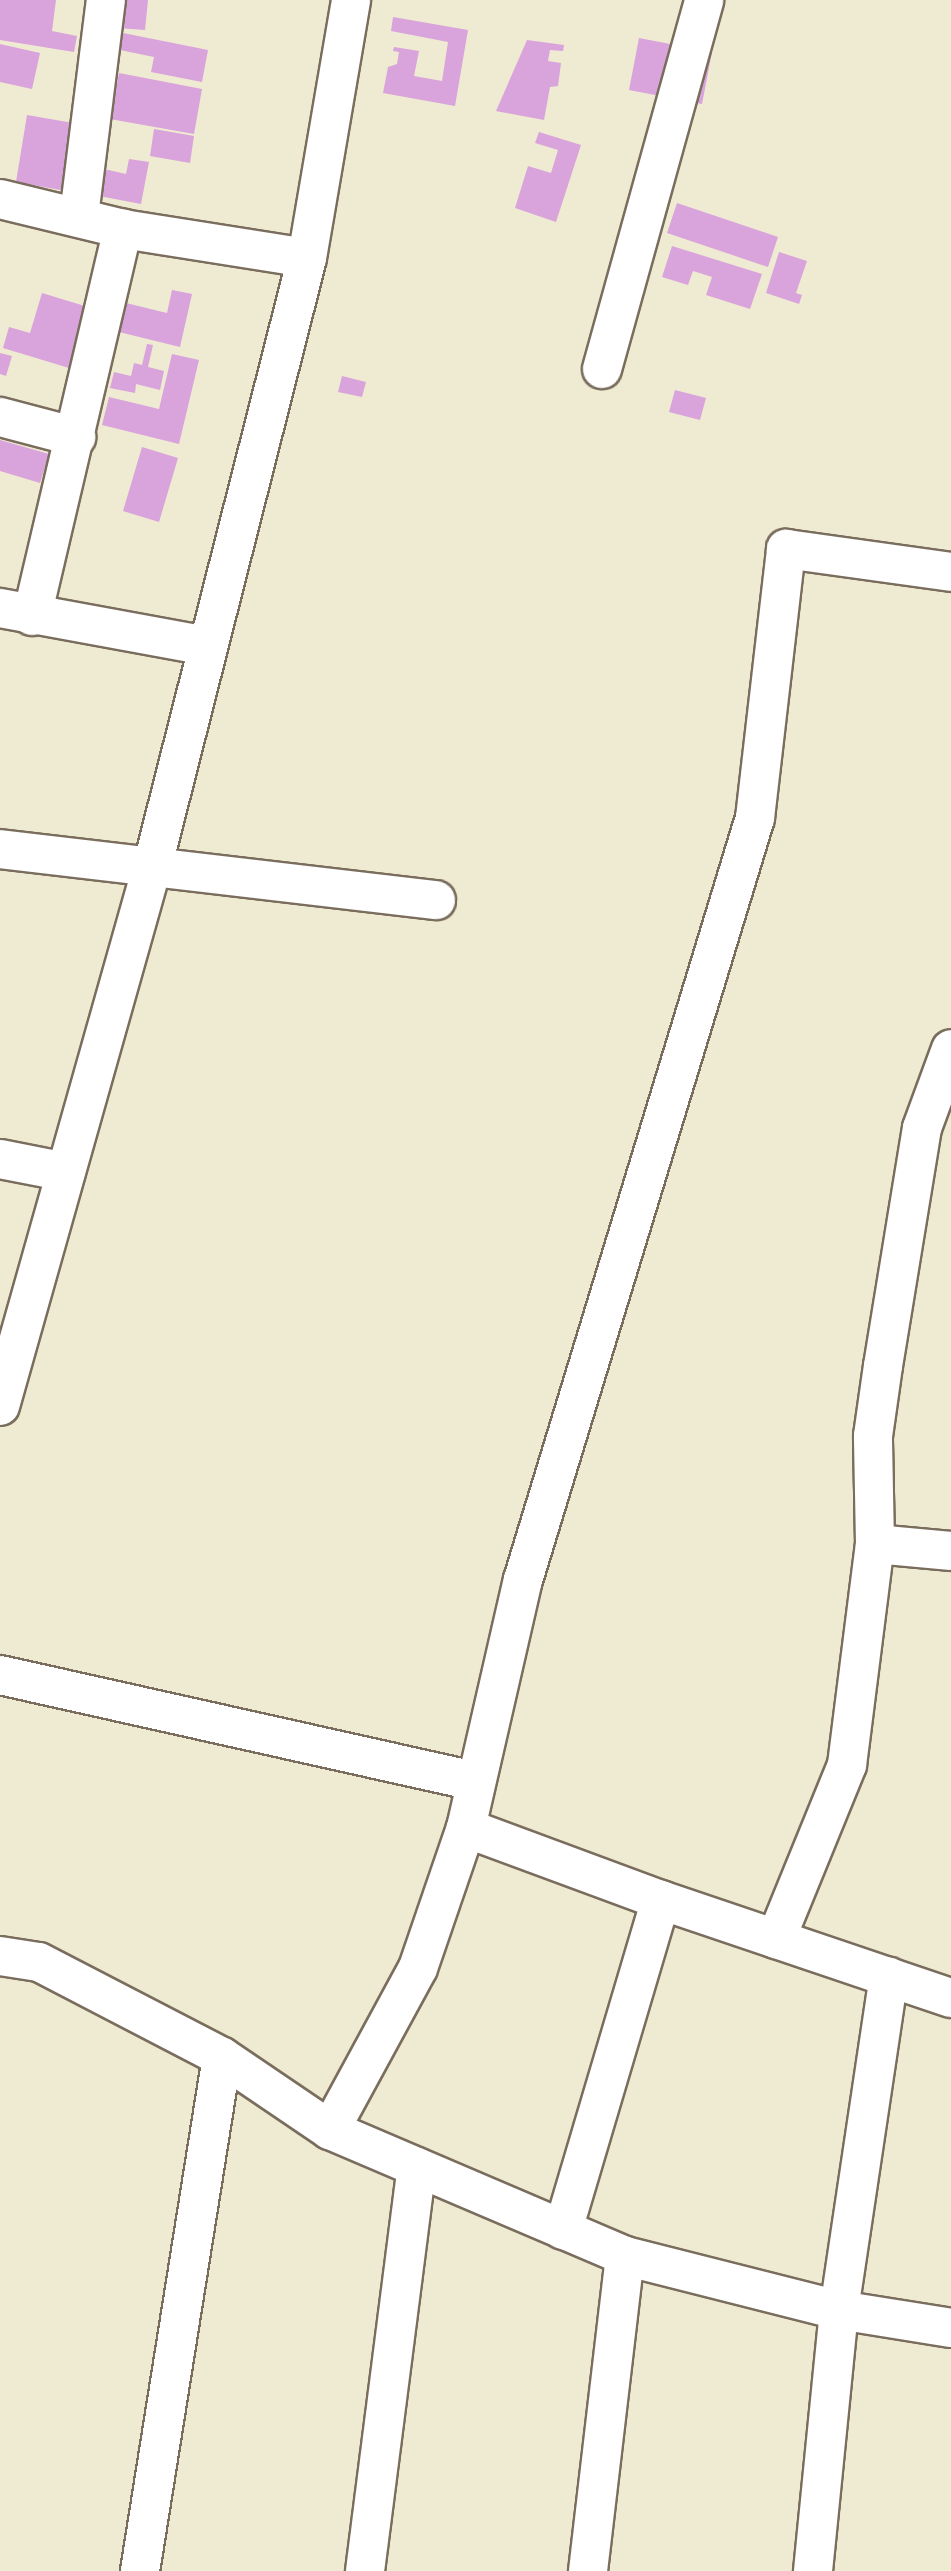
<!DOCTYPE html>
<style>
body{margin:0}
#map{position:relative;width:951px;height:2571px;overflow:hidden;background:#efead2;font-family:"Shantell Sans",sans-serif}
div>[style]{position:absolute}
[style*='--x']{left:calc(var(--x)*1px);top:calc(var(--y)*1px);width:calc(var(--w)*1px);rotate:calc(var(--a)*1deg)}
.building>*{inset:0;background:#d9a3dc}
.roads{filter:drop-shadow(2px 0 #7a6d5d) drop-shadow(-2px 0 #7a6d5d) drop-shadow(0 2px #7a6d5d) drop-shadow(0 -2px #7a6d5d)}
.minor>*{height:38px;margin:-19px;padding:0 19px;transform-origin:19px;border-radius:19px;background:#fff}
span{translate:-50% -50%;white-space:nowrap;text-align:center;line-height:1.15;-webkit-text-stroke:6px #fff;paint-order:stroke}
</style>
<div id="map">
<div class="building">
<i style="clip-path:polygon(0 0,56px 0,52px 31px,77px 36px,74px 52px,0 40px)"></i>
<i style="clip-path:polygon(120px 0,148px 0,145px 30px,117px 28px)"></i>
<i style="clip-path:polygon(393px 17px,468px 30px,455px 106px,383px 93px,388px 67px,397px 64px,399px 52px,393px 51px,394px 47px,419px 51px,414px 76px,442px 81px,448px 42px,391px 31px)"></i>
<i style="clip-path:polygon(123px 33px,208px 50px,202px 82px,151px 72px,154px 57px,120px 50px)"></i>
<i style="clip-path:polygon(639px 38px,712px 52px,702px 104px,629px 90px)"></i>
<i style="clip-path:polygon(527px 40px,564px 45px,563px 51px,550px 50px,548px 61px,561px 63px,558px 86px,550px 87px,544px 120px,496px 111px)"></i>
<i style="clip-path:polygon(0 44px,40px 53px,32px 89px,0 82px)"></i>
<i style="clip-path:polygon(119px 73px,202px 89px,194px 134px,110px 119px)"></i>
<i style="clip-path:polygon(27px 115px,79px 124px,66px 191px,16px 182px)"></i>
<i style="clip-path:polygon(154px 129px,194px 136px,190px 163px,150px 156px)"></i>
<i style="clip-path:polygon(539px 132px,581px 145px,556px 222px,515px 208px,528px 166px,551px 173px,558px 150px,535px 143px)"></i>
<i style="clip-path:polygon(129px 159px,149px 162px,141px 204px,99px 196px,104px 169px,126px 174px)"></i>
<i style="clip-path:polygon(677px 203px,778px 237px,768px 267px,667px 233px)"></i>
<i style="clip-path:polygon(672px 246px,762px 274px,750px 309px,706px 295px,712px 277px,693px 271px,688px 285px,662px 277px)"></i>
<i style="clip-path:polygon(779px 252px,807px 261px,796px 293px,802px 295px,799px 304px,766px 293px)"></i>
<i style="clip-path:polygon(172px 290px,192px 294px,180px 347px,119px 332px,126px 303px,167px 313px)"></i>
<i style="clip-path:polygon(42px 293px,88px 307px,69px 368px,3px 348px,9px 327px,30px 333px)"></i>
<i style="clip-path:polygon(147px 344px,153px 345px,148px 367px,164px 371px,160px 390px,136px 384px,135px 393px,110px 388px,114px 372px,131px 376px,134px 363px,142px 365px)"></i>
<i style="clip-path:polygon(0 353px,12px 356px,6px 376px,0 374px)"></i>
<i style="clip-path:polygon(172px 354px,199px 360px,179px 444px,102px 425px,109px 397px,159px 409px)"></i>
<i style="clip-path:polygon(342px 376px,366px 382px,362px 397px,338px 392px)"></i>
<i style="clip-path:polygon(675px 390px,706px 398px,700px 420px,669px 412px)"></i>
<i style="clip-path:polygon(0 440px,49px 454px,40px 483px,0 471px)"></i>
<i style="clip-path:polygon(142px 447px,178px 458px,159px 522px,123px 511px)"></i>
</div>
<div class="roads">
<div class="minor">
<i style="--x:0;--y:199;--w:127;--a:13.7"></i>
<i style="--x:123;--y:229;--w:186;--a:9"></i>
<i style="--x:79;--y:216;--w:218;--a:-82.9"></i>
<i style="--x:602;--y:369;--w:383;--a:-74.5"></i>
<i style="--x:0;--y:417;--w:79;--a:14.7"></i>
<i style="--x:0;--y:608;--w:211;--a:10.4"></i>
<i style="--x:32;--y:616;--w:398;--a:-76.8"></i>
<i style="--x:0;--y:849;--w:439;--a:6.7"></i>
<i style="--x:0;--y:1159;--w:67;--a:11.1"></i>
<i style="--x:0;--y:1406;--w:563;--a:-74.24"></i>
<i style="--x:153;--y:864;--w:625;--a:-75.74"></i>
<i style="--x:307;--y:258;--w:262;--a:-80.3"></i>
<i style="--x:875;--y:1544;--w:76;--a:5.3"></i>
<i style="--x:0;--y:1675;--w:488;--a:12.6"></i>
<i style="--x:466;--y:1828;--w:208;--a:20.3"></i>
<i style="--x:661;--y:1900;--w:306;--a:18.7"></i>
<i style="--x:776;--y:1939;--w:188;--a:-67.8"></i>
<i style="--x:847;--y:1765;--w:223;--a:-82.8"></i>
<i style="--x:875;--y:1544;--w:108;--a:-91.1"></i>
<i style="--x:873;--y:1436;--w:71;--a:-81.9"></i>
<i style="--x:883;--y:1366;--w:241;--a:-80.7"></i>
<i style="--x:922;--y:1128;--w:84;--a:-69.8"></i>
<i style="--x:0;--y:1956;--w:39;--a:9"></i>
<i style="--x:39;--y:1962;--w:206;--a:27.4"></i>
<i style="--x:222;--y:2057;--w:130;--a:34.1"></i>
<i style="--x:330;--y:2130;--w:321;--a:23.1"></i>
<i style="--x:625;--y:2256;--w:221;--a:14.2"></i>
<i style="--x:839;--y:2310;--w:113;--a:9.1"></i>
<i style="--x:330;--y:2130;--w:184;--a:-61.5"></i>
<i style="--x:418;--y:1968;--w:148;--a:-71.1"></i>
<i style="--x:466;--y:1828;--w:254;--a:-77.1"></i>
<i style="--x:523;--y:1580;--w:797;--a:-73.07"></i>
<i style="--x:755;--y:818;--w:271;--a:-83.4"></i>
<i style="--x:786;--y:549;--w:167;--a:7.9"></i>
<i style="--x:563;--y:2230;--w:344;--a:-73.5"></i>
<i style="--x:140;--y:2571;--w:520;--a:-80.94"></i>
<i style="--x:365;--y:2571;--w:407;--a:-82.7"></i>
<i style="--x:588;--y:2571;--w:317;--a:-83.3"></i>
<i style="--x:813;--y:2571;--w:262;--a:-84.3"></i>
<i style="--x:839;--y:2310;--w:337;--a:-81.5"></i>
</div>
</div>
</div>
